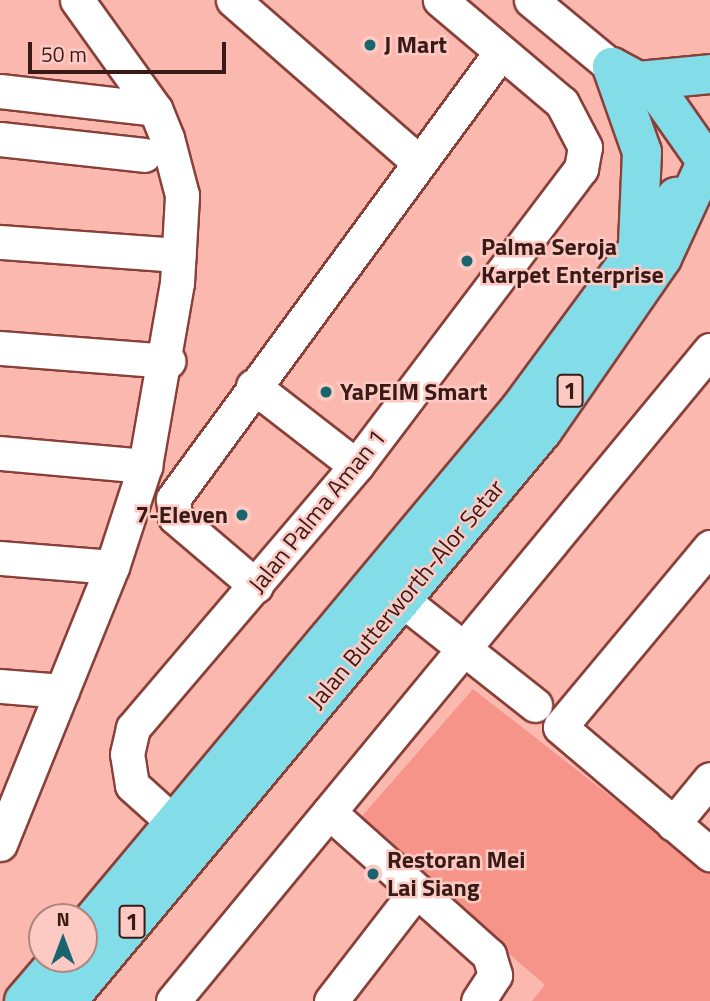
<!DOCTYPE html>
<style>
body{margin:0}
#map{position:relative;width:710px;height:1001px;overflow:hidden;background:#fbb8af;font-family:"Titillium Web",sans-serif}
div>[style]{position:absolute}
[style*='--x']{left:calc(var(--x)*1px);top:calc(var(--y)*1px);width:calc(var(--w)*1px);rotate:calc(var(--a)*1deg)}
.green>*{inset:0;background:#f79489}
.roads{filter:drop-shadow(2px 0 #884039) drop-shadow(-2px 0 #884039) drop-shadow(0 2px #884039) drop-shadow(0 -2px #884039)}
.minor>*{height:33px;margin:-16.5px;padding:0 16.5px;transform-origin:16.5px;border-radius:16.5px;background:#fff}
.major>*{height:38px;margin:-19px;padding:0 19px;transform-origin:19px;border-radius:19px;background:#83dde8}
.dots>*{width:19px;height:19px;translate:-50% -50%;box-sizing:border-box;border:4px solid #fdcac3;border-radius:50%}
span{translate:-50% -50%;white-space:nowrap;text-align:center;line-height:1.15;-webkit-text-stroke:5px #fdcac3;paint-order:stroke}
.shield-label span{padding:2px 5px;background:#fdcac3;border:2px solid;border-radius:5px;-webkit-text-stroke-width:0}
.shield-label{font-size:23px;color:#391a17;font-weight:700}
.poi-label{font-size:24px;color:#391a17;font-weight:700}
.left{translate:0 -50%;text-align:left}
.right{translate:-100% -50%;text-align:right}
.street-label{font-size:24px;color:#391a17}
.north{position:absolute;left:28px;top:903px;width:70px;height:70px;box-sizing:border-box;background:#fdcac3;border:2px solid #af847e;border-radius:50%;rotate:0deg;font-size:19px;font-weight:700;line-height:28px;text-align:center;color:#391a17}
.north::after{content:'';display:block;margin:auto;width:24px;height:32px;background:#19656e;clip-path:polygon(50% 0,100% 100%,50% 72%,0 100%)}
.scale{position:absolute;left:28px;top:42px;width:198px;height:32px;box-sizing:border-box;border:4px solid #391a17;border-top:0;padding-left:9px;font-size:21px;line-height:24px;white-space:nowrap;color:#391a17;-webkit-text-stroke:5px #fdcac3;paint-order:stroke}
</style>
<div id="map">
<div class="green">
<i style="clip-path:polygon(473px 689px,710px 874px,710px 1001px,532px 1001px,545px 985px,357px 822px)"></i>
</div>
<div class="roads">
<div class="minor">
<i style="--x:233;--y:0;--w:247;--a:41.1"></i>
<i style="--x:531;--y:0;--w:105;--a:39.6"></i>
<i style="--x:0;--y:91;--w:156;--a:6.6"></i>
<i style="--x:0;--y:139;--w:145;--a:6.3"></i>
<i style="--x:0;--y:242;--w:179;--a:4.2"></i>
<i style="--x:0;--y:348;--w:169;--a:4.4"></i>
<i style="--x:253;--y:386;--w:130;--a:37.8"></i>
<i style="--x:0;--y:453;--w:146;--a:5.1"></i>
<i style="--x:710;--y:547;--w:234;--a:129.8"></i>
<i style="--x:560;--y:727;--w:197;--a:40.3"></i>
<i style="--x:0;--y:558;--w:112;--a:4.6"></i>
<i style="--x:382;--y:584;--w:195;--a:38.3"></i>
<i style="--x:256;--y:586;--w:106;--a:-139.6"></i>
<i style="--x:175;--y:517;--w:18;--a:-96"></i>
<i style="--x:173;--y:499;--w:554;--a:-53.73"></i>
<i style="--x:0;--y:686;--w:62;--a:4.6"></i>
<i style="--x:329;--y:812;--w:215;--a:41.8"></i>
<i style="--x:489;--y:955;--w:21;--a:73"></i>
<i style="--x:495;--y:975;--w:31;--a:123"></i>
<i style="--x:673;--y:824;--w:58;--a:-50.6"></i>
<i style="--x:193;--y:840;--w:82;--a:-138"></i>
<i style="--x:132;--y:785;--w:31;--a:-99"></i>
<i style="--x:127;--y:754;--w:27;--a:-77"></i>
<i style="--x:133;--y:728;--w:344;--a:-49.6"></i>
<i style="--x:356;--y:466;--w:373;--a:-52.9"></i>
<i style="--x:581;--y:169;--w:22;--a:-80"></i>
<i style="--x:585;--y:147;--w:50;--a:-117.6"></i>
<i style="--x:562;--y:103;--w:160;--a:-139.8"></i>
<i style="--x:0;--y:844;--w:299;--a:-68"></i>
<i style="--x:112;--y:567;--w:106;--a:-71.9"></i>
<i style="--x:145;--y:466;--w:186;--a:-80.1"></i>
<i style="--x:177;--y:283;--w:88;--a:-86.7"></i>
<i style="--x:182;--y:195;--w:59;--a:-104.7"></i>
<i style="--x:167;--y:138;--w:31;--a:-112"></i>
<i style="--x:155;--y:109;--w:134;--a:-125.6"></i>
<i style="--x:173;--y:1001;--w:844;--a:-50.48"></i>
<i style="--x:331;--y:1001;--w:139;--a:-52.3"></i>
</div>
<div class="major">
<i style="--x:612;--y:67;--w:90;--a:70.6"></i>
<i style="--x:642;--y:152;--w:90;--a:92.5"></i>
<i style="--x:612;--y:67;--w:51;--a:28.1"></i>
<i style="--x:657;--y:91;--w:85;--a:55"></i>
<i style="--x:639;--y:81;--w:71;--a:-5.6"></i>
<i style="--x:84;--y:931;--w:679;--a:-50.14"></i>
<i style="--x:519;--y:410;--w:265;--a:-53.6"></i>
<i style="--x:24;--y:1001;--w:55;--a:-49.4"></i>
<i style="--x:67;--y:1001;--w:743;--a:-50.18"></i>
<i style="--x:543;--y:430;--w:209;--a:-55.3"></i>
<i style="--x:662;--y:258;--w:115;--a:-65.2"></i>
</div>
</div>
<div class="dots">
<i style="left:370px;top:45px;background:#19656e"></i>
<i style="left:467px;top:261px;background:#19656e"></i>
<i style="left:326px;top:392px;background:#19656e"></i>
<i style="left:242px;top:515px;background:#19656e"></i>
<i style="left:373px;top:874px;background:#19656e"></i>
</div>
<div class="shield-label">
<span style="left:570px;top:391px">1</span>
<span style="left:132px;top:922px">1</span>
</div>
<div class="poi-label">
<span class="left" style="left:384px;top:45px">J Mart</span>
<span class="left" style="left:481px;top:261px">Palma Seroja<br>Karpet Enterprise</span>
<span class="left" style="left:340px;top:392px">YaPEIM Smart</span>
<span class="right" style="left:228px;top:515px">7-Eleven</span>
<span class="left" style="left:387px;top:874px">Restoran Mei<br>Lai Siang</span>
</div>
<div class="street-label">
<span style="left:317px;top:511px;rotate:-51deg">Jalan Palma Aman 1</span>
<span style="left:406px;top:594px;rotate:-50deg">Jalan Butterworth-Alor Setar</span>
</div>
<div class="north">N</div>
<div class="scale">50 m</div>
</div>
